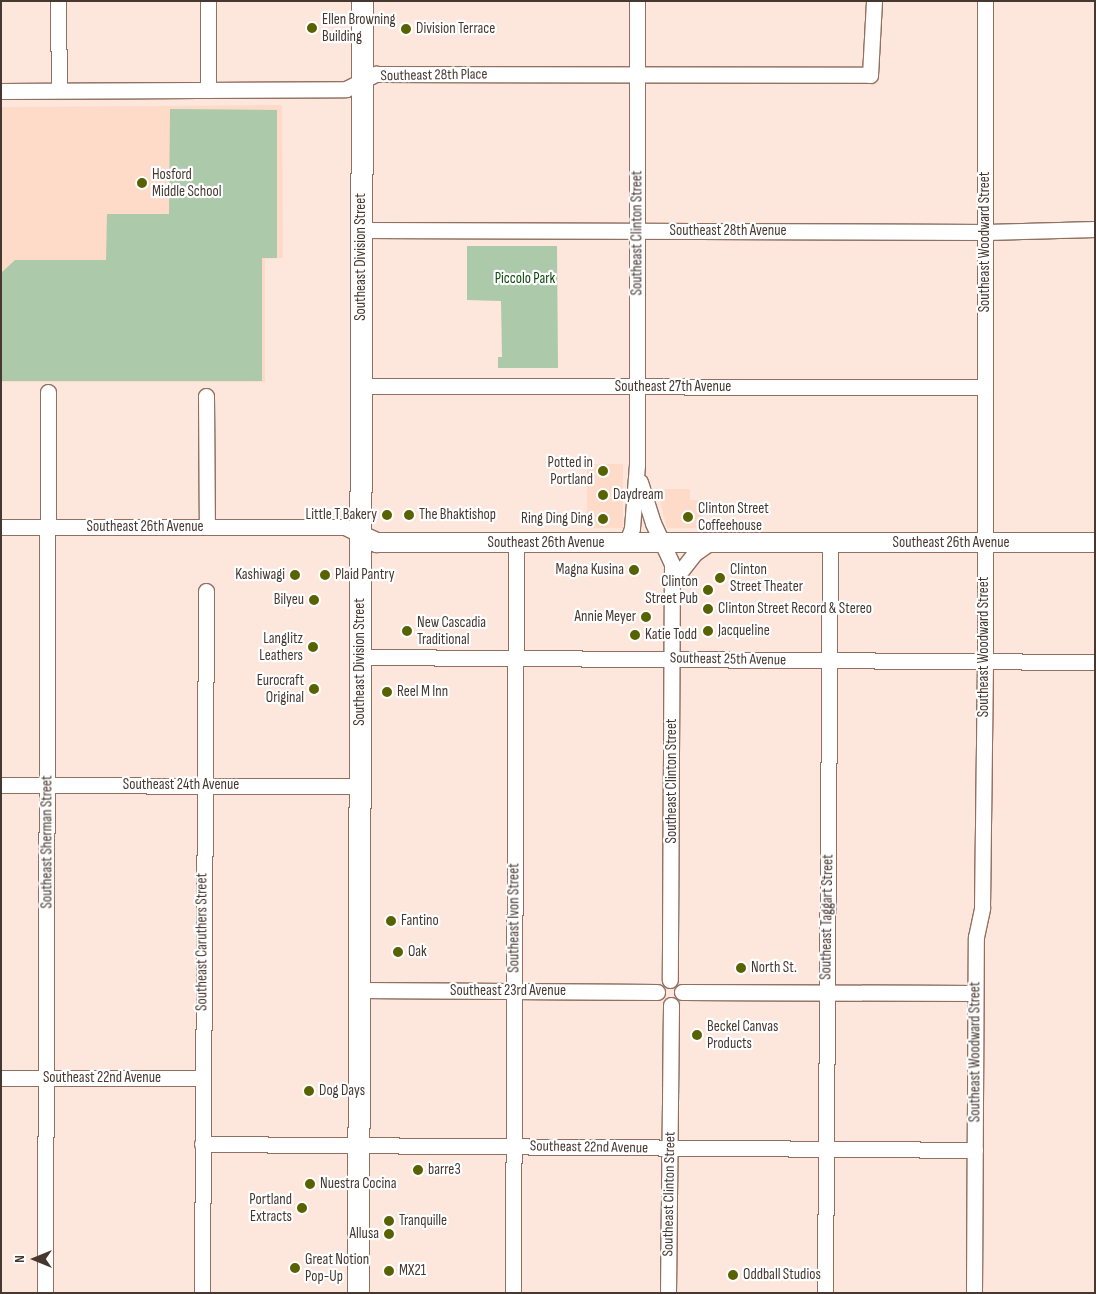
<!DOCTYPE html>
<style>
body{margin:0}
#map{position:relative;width:1096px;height:1294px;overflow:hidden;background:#fde6dc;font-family:"Sofia Sans Condensed",sans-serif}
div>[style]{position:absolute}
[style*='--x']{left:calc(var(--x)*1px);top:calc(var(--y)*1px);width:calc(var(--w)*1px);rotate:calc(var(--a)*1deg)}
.built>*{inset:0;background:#fedac9}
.green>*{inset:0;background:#acc9aa}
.roads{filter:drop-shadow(1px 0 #917061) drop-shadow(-1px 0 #917061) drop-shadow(0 1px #917061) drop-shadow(0 -1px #917061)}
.minor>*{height:15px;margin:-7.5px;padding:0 7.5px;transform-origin:7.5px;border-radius:7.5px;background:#fff}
.tertiary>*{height:19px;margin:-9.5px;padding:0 9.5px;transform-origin:9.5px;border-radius:9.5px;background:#fff}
.secondary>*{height:21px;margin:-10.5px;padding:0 10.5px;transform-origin:10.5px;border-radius:10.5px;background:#fff}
.dots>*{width:14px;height:14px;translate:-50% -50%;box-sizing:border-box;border:2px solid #fff;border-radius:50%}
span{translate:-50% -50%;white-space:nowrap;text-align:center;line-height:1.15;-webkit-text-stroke:4.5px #fff;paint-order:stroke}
.poi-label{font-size:15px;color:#463831}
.left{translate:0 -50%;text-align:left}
.right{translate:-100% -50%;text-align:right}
.street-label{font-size:15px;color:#463831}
.park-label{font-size:15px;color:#0d4a0f}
.frame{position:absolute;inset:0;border:2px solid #463831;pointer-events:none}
.north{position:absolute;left:10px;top:1234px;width:50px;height:50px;-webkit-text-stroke:4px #fff;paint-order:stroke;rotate:270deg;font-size:14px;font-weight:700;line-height:20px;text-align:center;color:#463831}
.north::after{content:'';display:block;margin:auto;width:18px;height:22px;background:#463831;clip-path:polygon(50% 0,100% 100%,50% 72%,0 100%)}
</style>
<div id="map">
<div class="built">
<i style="clip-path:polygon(282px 105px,283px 258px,265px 259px,265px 382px,1px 382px,1px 107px)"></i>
<i style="clip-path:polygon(587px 464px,623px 464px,623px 528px,587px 528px)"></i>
<i style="clip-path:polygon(657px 489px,690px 489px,690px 500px,703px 500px,703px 528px,667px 528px)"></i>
</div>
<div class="green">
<i style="clip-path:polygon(170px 109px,277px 110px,277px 258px,262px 258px,262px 381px,1px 381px,1px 273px,15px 260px,106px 260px,107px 214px,169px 214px)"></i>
<i style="clip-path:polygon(467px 246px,557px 246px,558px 368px,498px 368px,498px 357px,502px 357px,501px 301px,467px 300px)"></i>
</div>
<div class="roads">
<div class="minor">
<i style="--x:58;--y:1;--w:89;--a:89.4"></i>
<i style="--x:208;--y:1;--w:89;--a:90"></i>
<i style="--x:1;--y:91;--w:345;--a:-0.3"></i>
<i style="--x:346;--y:89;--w:34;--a:-27"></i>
<i style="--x:376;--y:74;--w:494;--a:0.1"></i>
<i style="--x:870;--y:75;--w:74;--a:-86.9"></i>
<i style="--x:361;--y:230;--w:625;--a:0.18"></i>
<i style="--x:986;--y:232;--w:109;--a:-1.6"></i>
<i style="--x:361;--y:386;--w:623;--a:0.09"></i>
<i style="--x:206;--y:396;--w:131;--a:89.6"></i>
<i style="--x:640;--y:482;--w:43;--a:72.4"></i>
<i style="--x:653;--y:523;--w:45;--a:65.1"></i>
<i style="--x:672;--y:564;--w:416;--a:90.3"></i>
<i style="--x:1;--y:527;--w:344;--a:0"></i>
<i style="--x:345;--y:527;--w:18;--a:27"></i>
<i style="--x:627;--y:542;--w:15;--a:-70"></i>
<i style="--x:632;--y:528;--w:63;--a:-85.5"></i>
<i style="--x:637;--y:465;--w:464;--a:-90"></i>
<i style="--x:673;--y:581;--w:36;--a:-52"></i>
<i style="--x:695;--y:553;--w:19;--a:-35"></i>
<i style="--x:360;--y:657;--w:735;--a:0.39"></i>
<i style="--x:1;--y:785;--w:359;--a:0.2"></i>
<i style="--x:359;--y:990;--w:298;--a:0.4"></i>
<i style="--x:682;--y:992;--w:293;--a:0.2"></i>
<i style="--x:1;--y:1078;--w:201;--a:0"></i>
<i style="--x:202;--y:1144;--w:773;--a:0.44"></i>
<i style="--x:45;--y:1293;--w:901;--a:-89.81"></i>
<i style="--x:202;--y:1293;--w:702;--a:-89.67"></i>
<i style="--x:513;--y:1293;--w:750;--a:-89.77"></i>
<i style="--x:668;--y:1293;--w:288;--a:-89.4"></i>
<i style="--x:825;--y:1293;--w:751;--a:-89.62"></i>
<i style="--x:974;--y:1293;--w:356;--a:-89.7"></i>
<i style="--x:976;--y:937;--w:30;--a:-78"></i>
<i style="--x:982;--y:908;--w:247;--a:-89.3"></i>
<i style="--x:985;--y:661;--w:660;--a:-90"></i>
</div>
<div class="tertiary">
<i style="--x:361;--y:535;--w:17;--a:25"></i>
<i style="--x:376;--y:542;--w:719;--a:0"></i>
</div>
<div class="secondary">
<i style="--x:358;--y:1293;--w:1292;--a:-89.82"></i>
</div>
</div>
<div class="dots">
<i style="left:312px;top:28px;background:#596200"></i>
<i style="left:406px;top:29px;background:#596200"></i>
<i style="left:142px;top:183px;background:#596200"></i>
<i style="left:603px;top:471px;background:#596200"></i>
<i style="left:603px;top:495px;background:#596200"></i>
<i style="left:387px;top:515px;background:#596200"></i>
<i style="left:409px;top:515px;background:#596200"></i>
<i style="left:688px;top:517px;background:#596200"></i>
<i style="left:603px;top:519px;background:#596200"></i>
<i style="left:634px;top:570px;background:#596200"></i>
<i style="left:295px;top:575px;background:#596200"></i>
<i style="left:325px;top:575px;background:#596200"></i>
<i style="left:720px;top:578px;background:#596200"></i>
<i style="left:708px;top:590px;background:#596200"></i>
<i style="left:314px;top:600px;background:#596200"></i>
<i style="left:708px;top:609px;background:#596200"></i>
<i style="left:646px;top:617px;background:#596200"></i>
<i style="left:407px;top:631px;background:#596200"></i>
<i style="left:708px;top:631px;background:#596200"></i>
<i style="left:635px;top:635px;background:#596200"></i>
<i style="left:313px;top:647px;background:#596200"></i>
<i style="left:314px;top:689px;background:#596200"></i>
<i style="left:387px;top:692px;background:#596200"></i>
<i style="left:391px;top:921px;background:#596200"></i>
<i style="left:398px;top:952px;background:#596200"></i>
<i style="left:741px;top:968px;background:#596200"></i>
<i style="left:697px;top:1035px;background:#596200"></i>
<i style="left:309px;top:1091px;background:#596200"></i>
<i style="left:418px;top:1170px;background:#596200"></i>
<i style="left:310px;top:1184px;background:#596200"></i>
<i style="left:302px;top:1208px;background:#596200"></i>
<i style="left:389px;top:1221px;background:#596200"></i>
<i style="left:389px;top:1234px;background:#596200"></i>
<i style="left:295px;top:1268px;background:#596200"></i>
<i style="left:389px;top:1271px;background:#596200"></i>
<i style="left:733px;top:1275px;background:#596200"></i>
</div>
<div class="poi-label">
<span class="left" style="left:322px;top:28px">Ellen Browning<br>Building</span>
<span class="left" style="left:416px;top:29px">Division Terrace</span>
<span class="left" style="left:152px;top:183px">Hosford<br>Middle School</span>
<span class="right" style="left:593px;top:471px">Potted in<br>Portland</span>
<span class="left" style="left:613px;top:495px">Daydream</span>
<span class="left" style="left:698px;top:517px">Clinton Street<br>Coffeehouse</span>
<span class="right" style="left:377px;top:515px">Little T Bakery</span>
<span class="left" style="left:419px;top:515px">The Bhaktishop</span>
<span class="right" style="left:593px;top:519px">Ring Ding Ding</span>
<span class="left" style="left:730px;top:578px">Clinton<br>Street Theater</span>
<span class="right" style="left:624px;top:570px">Magna Kusina</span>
<span class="right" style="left:285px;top:575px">Kashiwagi</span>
<span class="left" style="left:335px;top:575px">Plaid Pantry</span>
<span class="right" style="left:698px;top:590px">Clinton<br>Street Pub</span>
<span class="right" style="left:304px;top:600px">Bilyeu</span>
<span class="left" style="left:718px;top:609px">Clinton Street Record &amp; Stereo</span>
<span class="right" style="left:636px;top:617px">Annie Meyer</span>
<span class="left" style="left:417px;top:631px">New Cascadia<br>Traditional</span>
<span class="left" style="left:718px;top:631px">Jacqueline</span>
<span class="left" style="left:645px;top:635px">Katie Todd</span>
<span class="right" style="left:303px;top:647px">Langlitz<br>Leathers</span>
<span class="right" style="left:304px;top:689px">Eurocraft<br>Original</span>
<span class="left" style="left:397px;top:692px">Reel M Inn</span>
<span class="left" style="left:401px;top:921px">Fantino</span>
<span class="left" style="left:408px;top:952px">Oak</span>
<span class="left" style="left:751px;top:968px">North St.</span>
<span class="left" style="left:707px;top:1035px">Beckel Canvas<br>Products</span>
<span class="left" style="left:319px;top:1091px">Dog Days</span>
<span class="left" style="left:428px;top:1170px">barre3</span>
<span class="left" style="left:320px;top:1184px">Nuestra Cocina</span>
<span class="right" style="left:292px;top:1208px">Portland<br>Extracts</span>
<span class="left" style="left:399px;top:1221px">Tranquille</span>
<span class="right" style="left:379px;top:1234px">Allusa</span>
<span class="left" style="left:305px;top:1268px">Great Notion<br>Pop-Up</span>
<span class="left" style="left:399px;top:1271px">MX21</span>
<span class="left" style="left:743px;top:1275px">Oddball Studios</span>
</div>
<div class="street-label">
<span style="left:434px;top:75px;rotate:-1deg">Southeast 28th Place</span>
<span style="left:728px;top:231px">Southeast 28th Avenue</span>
<span style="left:637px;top:233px;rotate:-90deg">Southeast Clinton Street</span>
<span style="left:985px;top:242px;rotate:-90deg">Southeast Woodward Street</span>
<span style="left:361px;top:257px;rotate:-90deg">Southeast Division Street</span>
<span style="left:673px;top:387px">Southeast 27th Avenue</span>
<span style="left:145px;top:527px">Southeast 26th Avenue</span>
<span style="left:546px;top:543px">Southeast 26th Avenue</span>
<span style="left:951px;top:543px">Southeast 26th Avenue</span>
<span style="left:984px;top:647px;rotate:-90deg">Southeast Woodward Street</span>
<span style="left:728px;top:659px;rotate:1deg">Southeast 25th Avenue</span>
<span style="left:360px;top:662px;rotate:-90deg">Southeast Division Street</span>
<span style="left:672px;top:781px;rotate:-90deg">Southeast Clinton Street</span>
<span style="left:181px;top:785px">Southeast 24th Avenue</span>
<span style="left:47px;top:842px;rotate:-90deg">Southeast Sherman Street</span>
<span style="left:827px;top:917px;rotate:-89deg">Southeast Taggart Street</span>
<span style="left:514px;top:918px;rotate:-90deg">Southeast Ivon Street</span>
<span style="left:202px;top:942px;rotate:-90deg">Southeast Caruthers Street</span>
<span style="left:508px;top:991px">Southeast 23rd Avenue</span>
<span style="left:975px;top:1052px;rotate:-90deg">Southeast Woodward Street</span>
<span style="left:102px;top:1078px">Southeast 22nd Avenue</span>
<span style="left:589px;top:1147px;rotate:1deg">Southeast 22nd Avenue</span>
<span style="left:669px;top:1194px;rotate:-89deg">Southeast Clinton Street</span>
</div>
<div class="park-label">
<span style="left:525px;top:279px">Piccolo Park</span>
</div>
<div class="frame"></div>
<div class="north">N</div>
</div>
